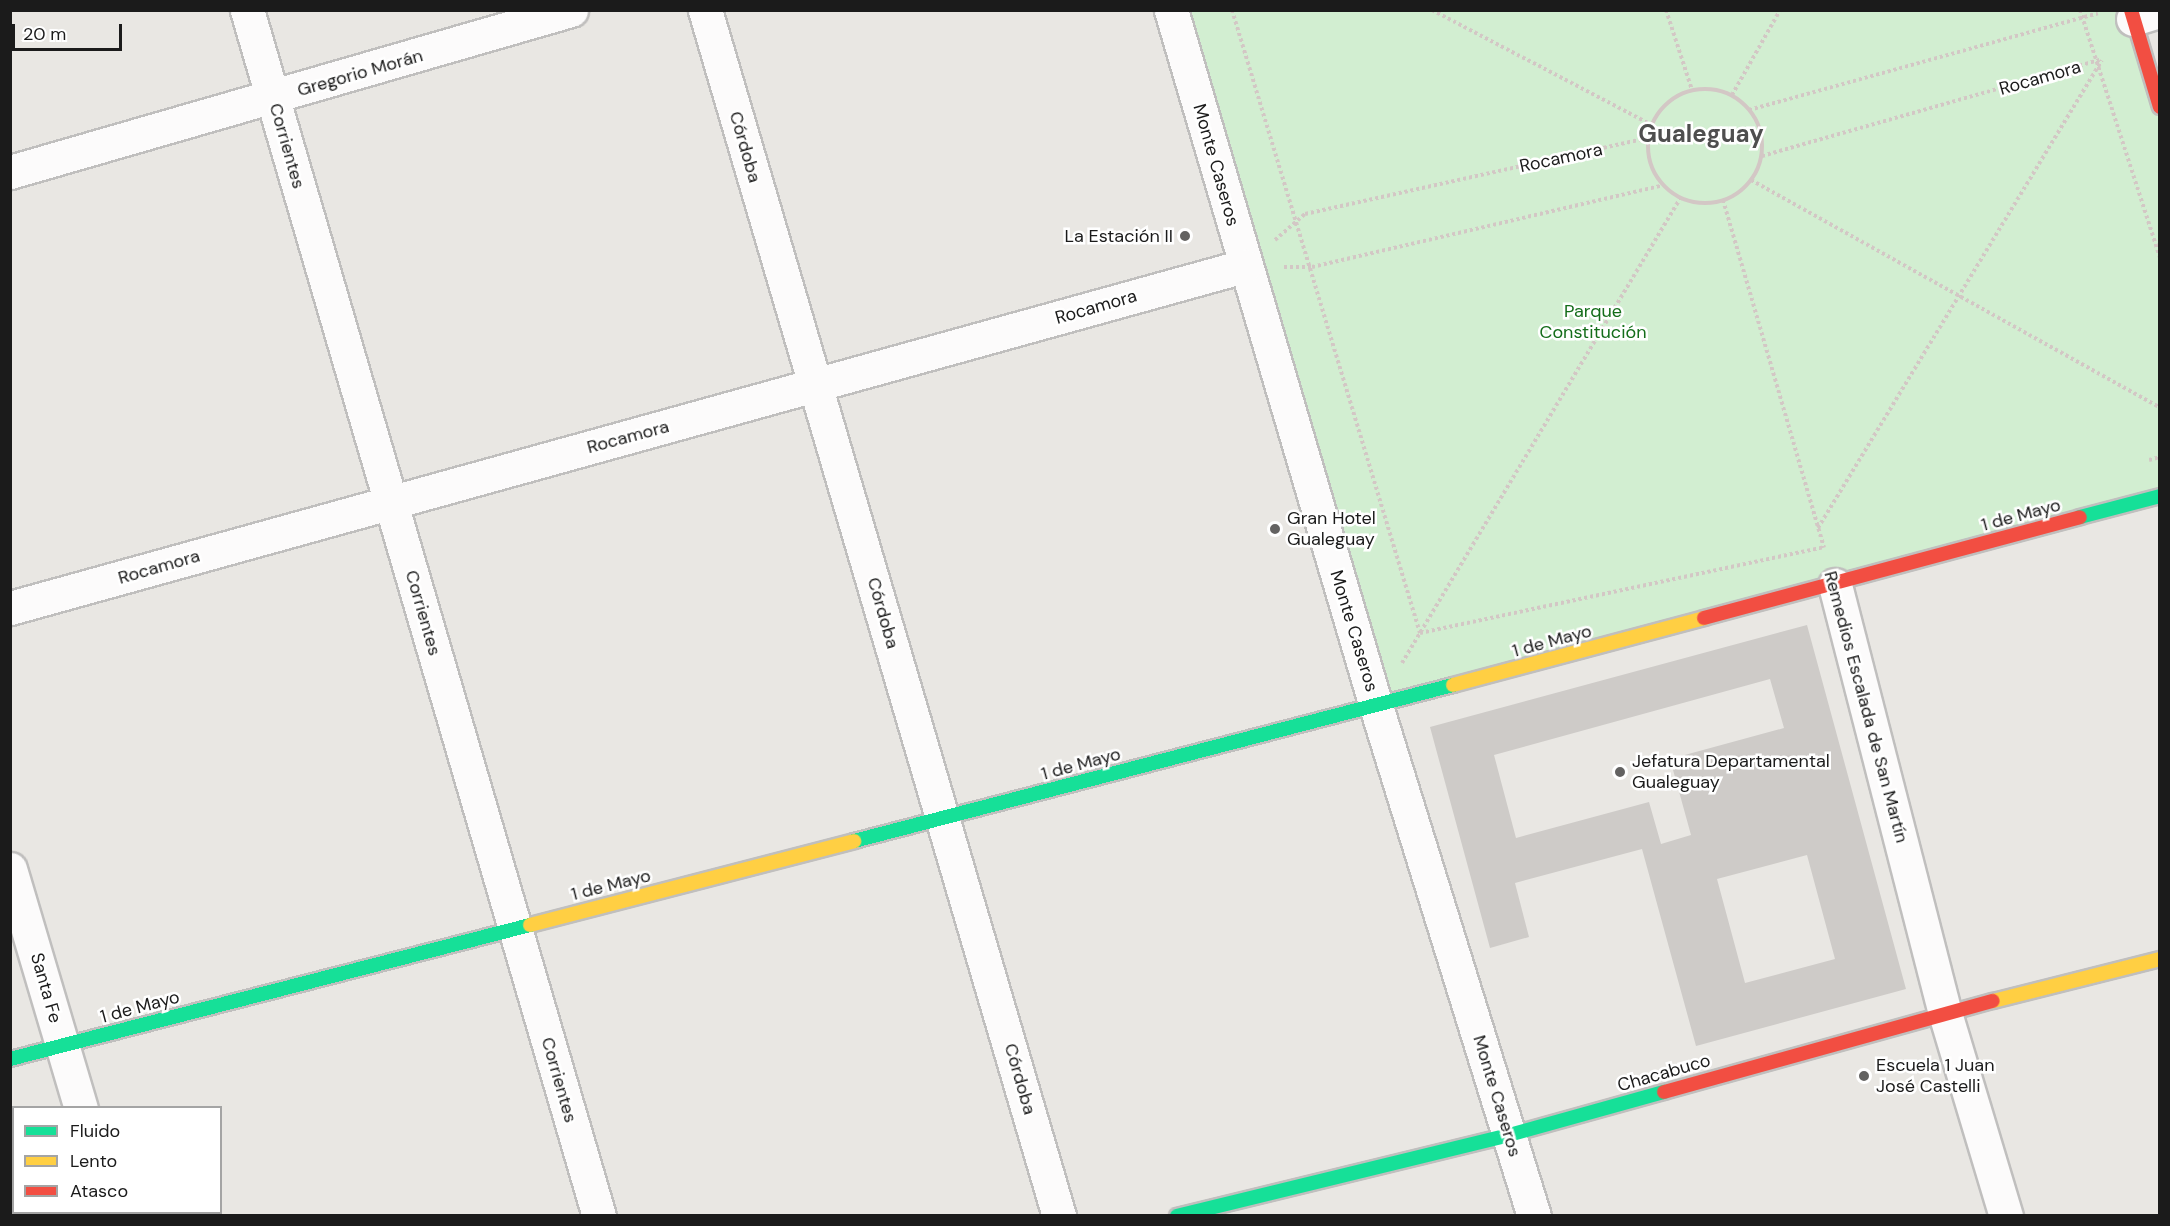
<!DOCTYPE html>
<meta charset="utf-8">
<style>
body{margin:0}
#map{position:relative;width:2170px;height:1226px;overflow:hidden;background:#e9e7e3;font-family:"DM Sans",sans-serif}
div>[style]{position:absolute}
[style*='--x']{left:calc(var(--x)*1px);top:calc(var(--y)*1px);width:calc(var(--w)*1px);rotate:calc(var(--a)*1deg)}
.park>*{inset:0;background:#d2eed1}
.building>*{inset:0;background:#cecbc8}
.path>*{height:4px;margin-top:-2px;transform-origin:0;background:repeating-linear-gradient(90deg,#d3c7c5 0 3px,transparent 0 6px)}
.path>.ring{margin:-2px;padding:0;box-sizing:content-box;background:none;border:4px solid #d3c7c5;border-radius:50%}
.roads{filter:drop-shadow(2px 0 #c0bfbe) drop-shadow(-2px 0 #c0bfbe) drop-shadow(0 2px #c0bfbe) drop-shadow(0 -2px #c0bfbe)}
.street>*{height:33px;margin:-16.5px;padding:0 16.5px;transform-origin:16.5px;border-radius:16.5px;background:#fcfbfb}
.fast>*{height:14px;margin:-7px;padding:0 7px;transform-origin:7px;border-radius:7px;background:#16e098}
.slow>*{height:14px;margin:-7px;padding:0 7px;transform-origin:7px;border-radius:7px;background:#ffcf43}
.jam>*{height:14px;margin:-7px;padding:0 7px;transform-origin:7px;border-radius:7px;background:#f24e42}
.dots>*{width:16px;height:16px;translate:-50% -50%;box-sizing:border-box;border:3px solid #fff;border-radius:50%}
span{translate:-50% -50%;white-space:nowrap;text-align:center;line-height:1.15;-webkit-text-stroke:5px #fff;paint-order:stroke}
.street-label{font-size:18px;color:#1b1b1b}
.poi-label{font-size:18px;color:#1b1b1b}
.right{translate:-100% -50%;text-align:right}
.left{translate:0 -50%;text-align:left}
.park-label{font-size:18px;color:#146d1a}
.district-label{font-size:24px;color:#4e4e4e;font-weight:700}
.frame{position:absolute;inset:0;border:12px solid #1b1b1b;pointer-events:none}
.legend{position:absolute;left:12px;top:1106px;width:210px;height:108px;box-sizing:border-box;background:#fff;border:2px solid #a4a4a4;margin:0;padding:8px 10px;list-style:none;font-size:18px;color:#1b1b1b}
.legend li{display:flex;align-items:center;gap:12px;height:30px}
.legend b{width:30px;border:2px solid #a4a4a4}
.scale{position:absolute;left:12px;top:24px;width:110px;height:27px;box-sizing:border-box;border:3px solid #1b1b1b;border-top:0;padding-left:8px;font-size:18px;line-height:21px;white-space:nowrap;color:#1b1b1b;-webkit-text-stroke:4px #fff;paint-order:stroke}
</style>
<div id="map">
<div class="park">
<i style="clip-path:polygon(1173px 11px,2128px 11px,2159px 119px,2159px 491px,1378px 703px)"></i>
</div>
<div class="building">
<i style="clip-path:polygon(evenodd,1807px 625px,1906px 989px,1696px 1046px,1642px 849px,1515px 883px,1529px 937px,1490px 948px,1430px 727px,1807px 625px,1770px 679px,1784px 728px,1670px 759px,1691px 835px,1661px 844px,1649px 802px,1516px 838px,1494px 755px,1770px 679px,1807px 625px,1807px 855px,1835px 959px,1745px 983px,1717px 879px,1807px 855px)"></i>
</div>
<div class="path">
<i style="--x:1232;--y:10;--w:651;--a:73.21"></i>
<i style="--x:1420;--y:633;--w:412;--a:-12"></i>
<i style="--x:1432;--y:10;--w:248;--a:27.6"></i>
<i style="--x:1666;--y:10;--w:84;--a:72"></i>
<i style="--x:2080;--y:10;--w:261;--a:72.1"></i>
<i class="ring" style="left:1648px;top:89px;width:110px;height:110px"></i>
<i style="--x:1732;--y:95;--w:98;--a:-60.5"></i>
<i style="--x:1749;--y:110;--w:362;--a:-15.5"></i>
<i style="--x:1762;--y:156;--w:351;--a:-15.9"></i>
<i style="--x:1751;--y:180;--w:468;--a:29.1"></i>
<i style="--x:1723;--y:200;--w:362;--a:73.8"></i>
<i style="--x:1275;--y:240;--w:40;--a:-41"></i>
<i style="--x:1305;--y:214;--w:352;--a:-12.5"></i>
<i style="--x:1284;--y:267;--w:28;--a:0"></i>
<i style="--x:1312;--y:267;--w:360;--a:-13.1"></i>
<i style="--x:2149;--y:460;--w:11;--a:-15"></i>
<i style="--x:1818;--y:528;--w:547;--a:-58.75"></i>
<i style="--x:1402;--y:663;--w:543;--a:-59.09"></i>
</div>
<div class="roads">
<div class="street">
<i style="--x:247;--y:10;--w:1256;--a:73.73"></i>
<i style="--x:705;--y:10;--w:1257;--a:73.64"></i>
<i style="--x:1171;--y:10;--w:726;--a:73.59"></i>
<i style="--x:1376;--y:706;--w:534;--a:72.79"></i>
<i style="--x:2133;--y:19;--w:28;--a:-17"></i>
<i style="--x:10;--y:172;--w:584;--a:-16.11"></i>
<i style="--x:1835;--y:585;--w:442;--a:75.6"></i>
<i style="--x:1945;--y:1013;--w:212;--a:73.3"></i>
<i style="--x:10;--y:608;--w:1281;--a:-15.49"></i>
<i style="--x:10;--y:869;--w:249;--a:73.5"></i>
<i style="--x:112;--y:1212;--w:4;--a:76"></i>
</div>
<div class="fast">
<i style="--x:2080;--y:517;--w:83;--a:-14.7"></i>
<i style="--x:854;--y:841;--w:619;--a:-14.6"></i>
<i style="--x:10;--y:1059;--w:537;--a:-14.45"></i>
<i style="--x:1177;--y:1216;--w:342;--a:-13.7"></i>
<i style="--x:1509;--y:1135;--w:161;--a:-15.5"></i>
</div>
<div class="slow">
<i style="--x:1453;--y:685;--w:260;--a:-14.9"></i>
<i style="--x:530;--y:925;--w:335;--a:-14.5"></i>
<i style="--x:1993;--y:1001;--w:172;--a:-14.1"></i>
</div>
<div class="jam">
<i style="--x:2131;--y:10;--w:101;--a:73.4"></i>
<i style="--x:1704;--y:618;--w:389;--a:-15"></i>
<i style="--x:1664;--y:1092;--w:341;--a:-15.5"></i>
</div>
</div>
<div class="dots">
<i style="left:1185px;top:236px;background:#636261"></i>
<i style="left:1275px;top:529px;background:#636261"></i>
<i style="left:1620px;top:772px;background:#636261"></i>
<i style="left:1864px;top:1076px;background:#636261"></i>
</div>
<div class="street-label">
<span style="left:360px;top:73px;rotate:-16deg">Gregorio Morán</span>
<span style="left:2040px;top:78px;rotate:-16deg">Rocamora</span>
<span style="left:287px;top:146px;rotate:74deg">Corrientes</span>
<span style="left:745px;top:147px;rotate:74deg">Córdoba</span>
<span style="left:1561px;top:158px;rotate:-12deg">Rocamora</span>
<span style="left:1216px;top:165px;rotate:74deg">Monte Caseros</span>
<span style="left:1096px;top:307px;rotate:-16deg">Rocamora</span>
<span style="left:628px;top:437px;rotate:-15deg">Rocamora</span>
<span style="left:2021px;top:515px;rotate:-15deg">1 de Mayo</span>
<span style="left:159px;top:567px;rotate:-16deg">Rocamora</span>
<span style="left:423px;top:613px;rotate:74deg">Corrientes</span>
<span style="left:883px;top:613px;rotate:74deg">Córdoba</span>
<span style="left:1354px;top:631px;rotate:73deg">Monte Caseros</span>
<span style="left:1552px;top:641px;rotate:-15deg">1 de Mayo</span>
<span style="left:1866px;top:707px;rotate:75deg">Remedios Escalada de San Martín</span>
<span style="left:1081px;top:764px;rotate:-15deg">1 de Mayo</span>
<span style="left:611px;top:885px;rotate:-14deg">1 de Mayo</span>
<span style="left:46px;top:988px;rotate:74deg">Santa Fe</span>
<span style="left:140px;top:1007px;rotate:-15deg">1 de Mayo</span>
<span style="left:1664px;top:1073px;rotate:-16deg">Chacabuco</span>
<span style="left:1020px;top:1079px;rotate:74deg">Córdoba</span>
<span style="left:559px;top:1080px;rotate:74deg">Corrientes</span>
<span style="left:1497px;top:1096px;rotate:73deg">Monte Caseros</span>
</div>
<div class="poi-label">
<span class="right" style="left:1173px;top:236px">La Estación II</span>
<span class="left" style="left:1287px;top:529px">Gran Hotel<br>Gualeguay</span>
<span class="left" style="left:1632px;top:772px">Jefatura Departamental<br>Gualeguay</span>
<span class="left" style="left:1876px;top:1076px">Escuela 1 Juan<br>José Castelli</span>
</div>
<div class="park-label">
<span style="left:1593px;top:322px">Parque<br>Constitución</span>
</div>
<div class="district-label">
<span style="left:1701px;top:134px">Gualeguay</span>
</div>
<div class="frame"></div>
<ul class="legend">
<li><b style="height:8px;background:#16e098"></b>Fluido</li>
<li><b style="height:8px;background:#ffcf43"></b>Lento</li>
<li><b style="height:8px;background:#f24e42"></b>Atasco</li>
</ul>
<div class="scale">20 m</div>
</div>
